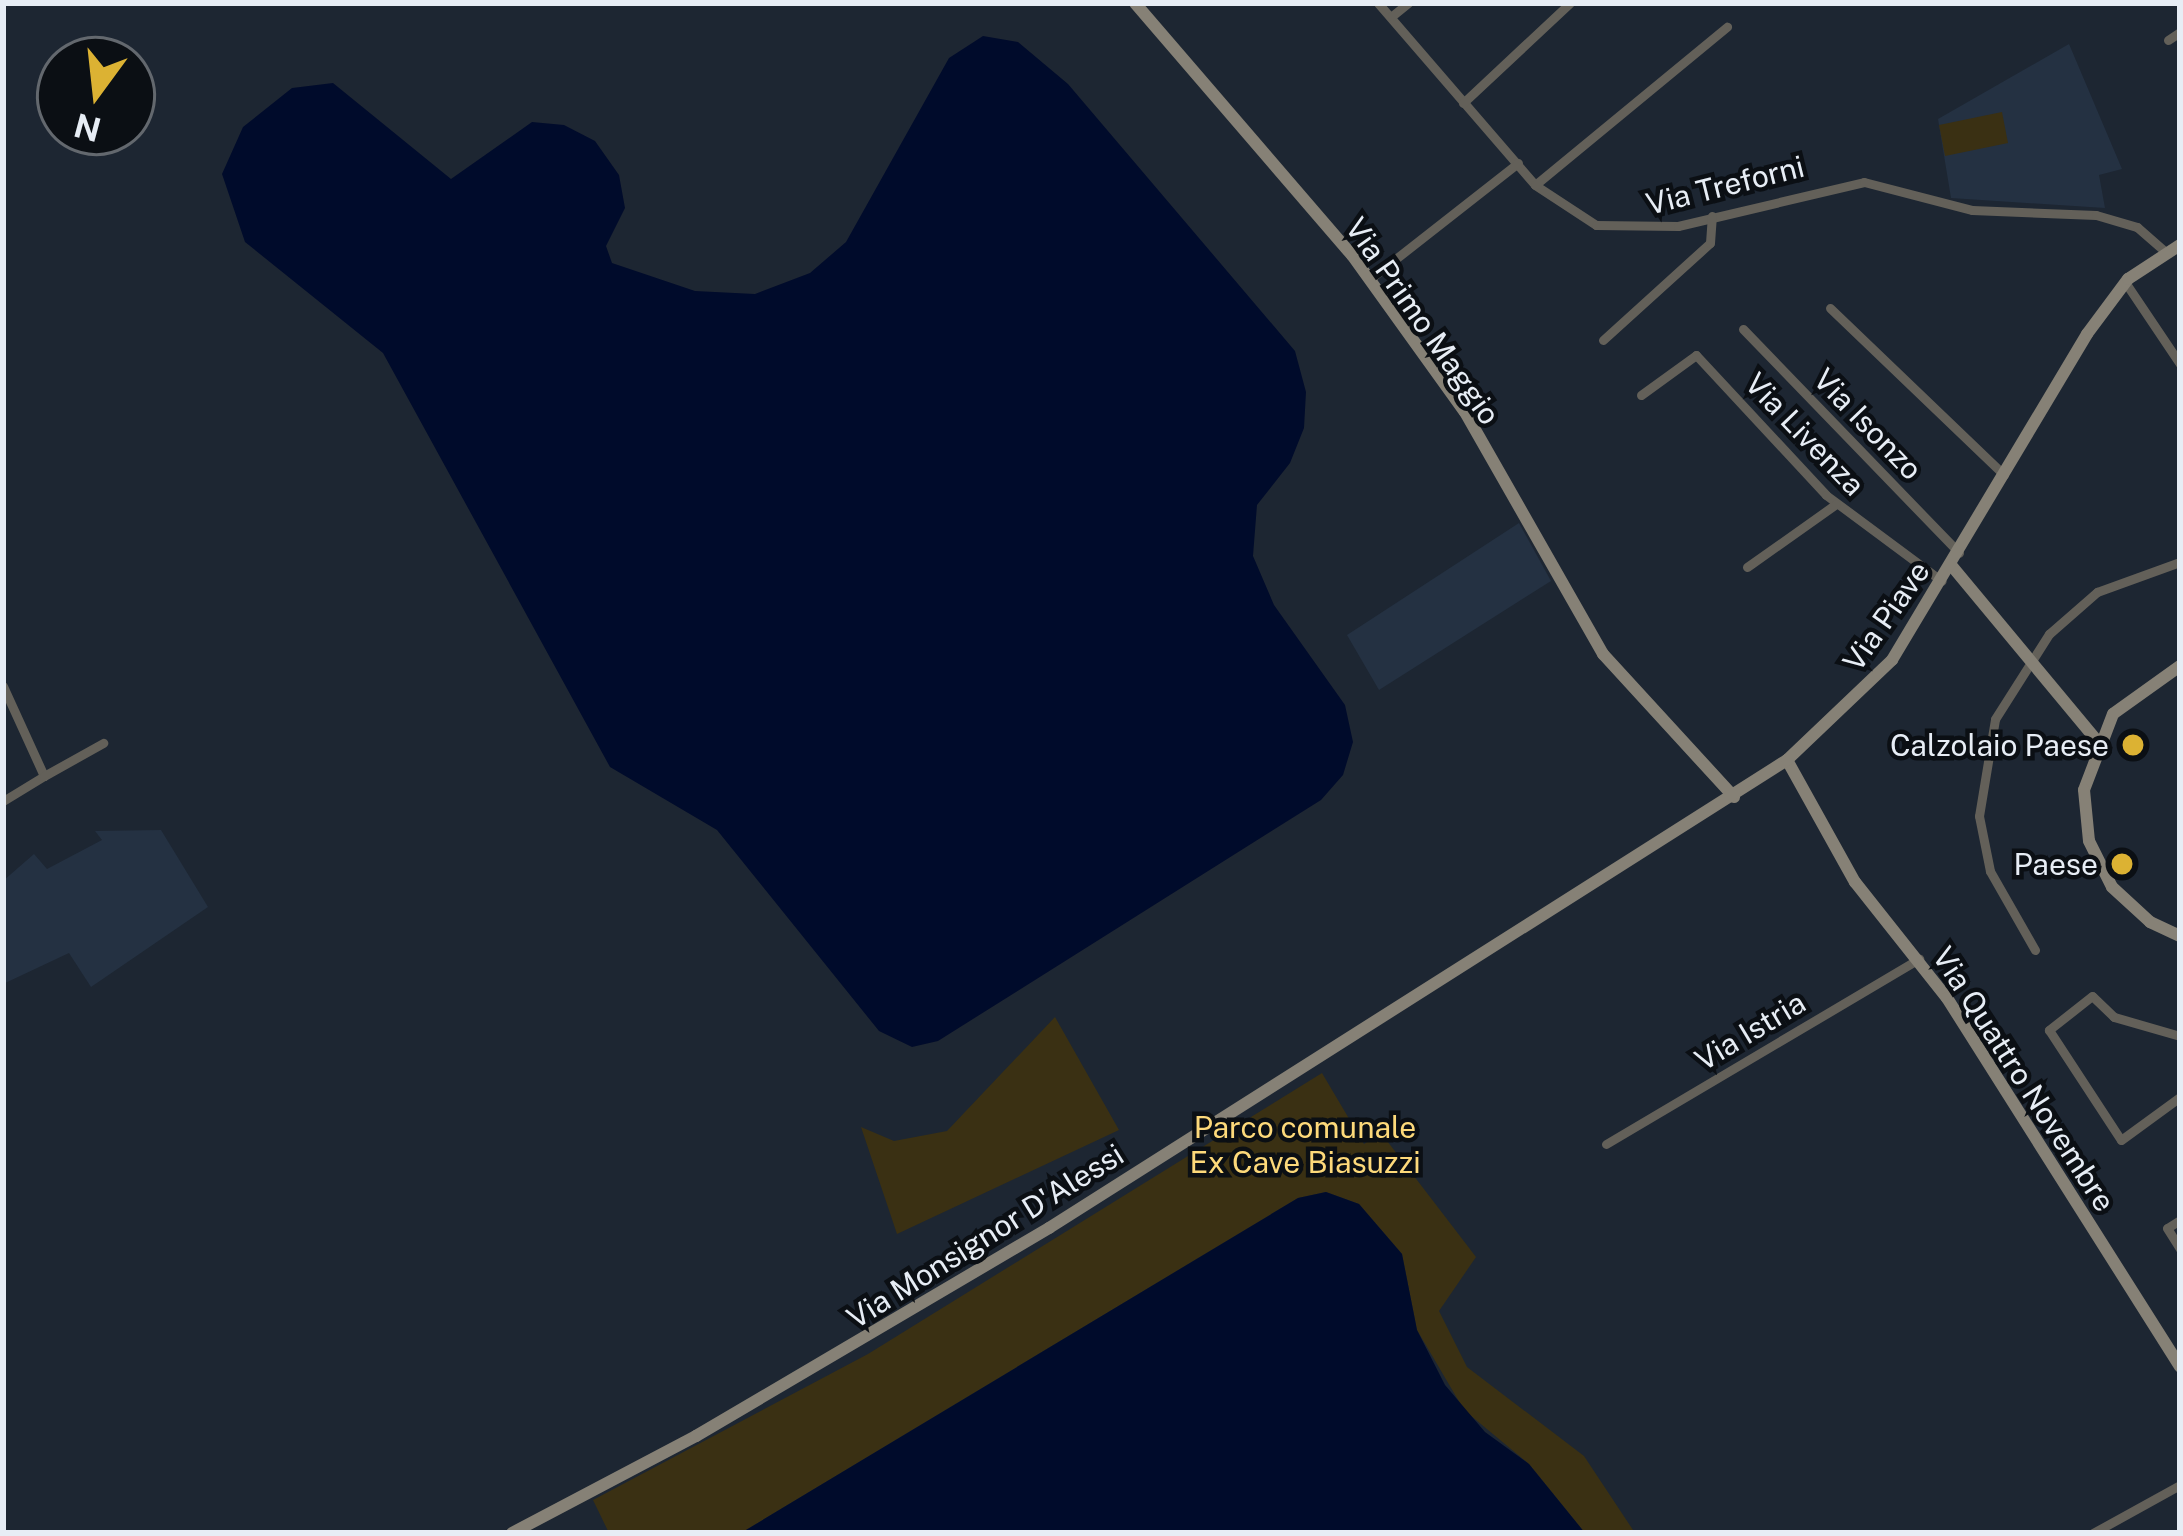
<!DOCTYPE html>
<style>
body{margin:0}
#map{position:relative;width:2183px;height:1536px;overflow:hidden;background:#1d2632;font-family:"Public Sans",sans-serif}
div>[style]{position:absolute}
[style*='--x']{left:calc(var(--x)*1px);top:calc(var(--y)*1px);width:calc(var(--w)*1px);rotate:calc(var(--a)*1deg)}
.built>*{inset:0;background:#243142}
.green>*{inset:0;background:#3a3013}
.water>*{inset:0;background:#000b2b}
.street>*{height:9px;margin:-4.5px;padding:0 4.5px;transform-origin:4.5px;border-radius:4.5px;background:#636059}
.secondary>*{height:12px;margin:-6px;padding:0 6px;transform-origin:6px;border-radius:6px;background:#868176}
.dots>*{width:33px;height:33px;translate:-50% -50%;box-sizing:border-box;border:6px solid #0b0f14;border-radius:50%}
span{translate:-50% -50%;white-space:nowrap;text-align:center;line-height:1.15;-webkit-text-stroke:9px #0b0f14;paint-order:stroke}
.street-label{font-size:30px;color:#e7edf5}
.poi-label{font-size:30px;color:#e7edf5}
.right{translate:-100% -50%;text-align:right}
.park-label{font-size:30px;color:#fdd97a}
.frame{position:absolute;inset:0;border:6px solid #e7edf5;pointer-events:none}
.north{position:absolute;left:36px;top:36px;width:120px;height:120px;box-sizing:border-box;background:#0b0f14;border:3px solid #63686e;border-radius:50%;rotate:195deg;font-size:33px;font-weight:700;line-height:48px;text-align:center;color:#e7edf5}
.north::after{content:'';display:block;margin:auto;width:42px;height:54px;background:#dcb233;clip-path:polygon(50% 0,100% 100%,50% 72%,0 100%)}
</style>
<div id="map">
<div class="built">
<i style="clip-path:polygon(2069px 44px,2122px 169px,2099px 175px,2105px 208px,1951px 198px,1938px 119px)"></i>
<i style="clip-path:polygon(1519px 523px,1551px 581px,1379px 690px,1347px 635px)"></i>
<i style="clip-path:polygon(161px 830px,208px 907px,91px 987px,69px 953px,3px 984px,3px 881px,34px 854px,47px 869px,102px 840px,95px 831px)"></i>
</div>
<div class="green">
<i style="clip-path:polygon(2002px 112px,2008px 143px,1945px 156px,1939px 125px)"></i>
<i style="clip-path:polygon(1055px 1017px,1119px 1130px,897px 1234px,861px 1127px,894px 1141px,947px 1131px)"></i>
<i style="clip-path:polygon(1322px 1073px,1364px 1144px,1381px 1133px,1476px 1257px,1439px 1311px,1467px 1367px,1584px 1456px,1635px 1533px,1585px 1533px,1529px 1464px,1464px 1410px,1417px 1330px,1402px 1254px,1359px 1204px,1326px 1192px,1298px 1198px,741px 1533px,609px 1533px,593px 1500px,868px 1354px)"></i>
</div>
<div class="water">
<i style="clip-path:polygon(983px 36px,1018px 42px,1068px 84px,1295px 351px,1306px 392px,1304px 428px,1290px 463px,1257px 505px,1253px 556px,1274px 605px,1345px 705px,1353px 742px,1343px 775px,1321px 800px,938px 1041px,912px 1047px,879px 1031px,717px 830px,610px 767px,383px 353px,245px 242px,222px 174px,243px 127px,292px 88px,333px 83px,451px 179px,532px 122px,564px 125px,595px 141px,619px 175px,625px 208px,606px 246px,612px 263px,695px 291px,755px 294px,810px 273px,846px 242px,949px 58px)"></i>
<i style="clip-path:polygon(1326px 1192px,1359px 1204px,1402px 1254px,1417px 1330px,1445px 1385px,1485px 1432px,1529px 1464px,1585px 1533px,741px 1533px,1298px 1198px)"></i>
</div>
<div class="street">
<i style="--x:1378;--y:3;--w:240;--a:49.2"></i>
<i style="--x:1535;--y:185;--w:73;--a:33.3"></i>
<i style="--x:1596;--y:225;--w:82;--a:0.7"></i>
<i style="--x:1678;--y:226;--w:191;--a:-13.3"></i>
<i style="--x:1864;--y:182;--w:112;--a:14.5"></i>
<i style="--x:1972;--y:210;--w:124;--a:2.3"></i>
<i style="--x:2096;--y:215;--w:43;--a:16.3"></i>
<i style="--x:2137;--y:227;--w:37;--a:41"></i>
<i style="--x:1392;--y:16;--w:21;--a:-39"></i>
<i style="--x:2168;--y:40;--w:14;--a:-34"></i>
<i style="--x:1463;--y:103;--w:146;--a:-43.1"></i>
<i style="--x:1535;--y:185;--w:249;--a:-39.5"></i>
<i style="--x:1370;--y:279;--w:188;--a:-38.1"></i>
<i style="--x:2125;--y:282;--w:99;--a:56.1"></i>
<i style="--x:1830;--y:308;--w:241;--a:43.8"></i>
<i style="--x:1743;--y:329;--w:311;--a:46"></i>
<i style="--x:1603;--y:340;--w:144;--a:-42.2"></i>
<i style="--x:1710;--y:243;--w:27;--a:-86"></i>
<i style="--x:1641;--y:395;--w:68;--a:-36"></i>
<i style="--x:1696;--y:355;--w:191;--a:47.1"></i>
<i style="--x:1826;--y:495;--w:144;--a:36.6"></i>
<i style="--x:1747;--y:567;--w:109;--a:-35.3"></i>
<i style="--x:3;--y:686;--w:99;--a:65.5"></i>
<i style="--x:44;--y:776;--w:48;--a:148.6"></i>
<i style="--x:44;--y:776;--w:68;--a:-29.2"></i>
<i style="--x:2035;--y:950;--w:91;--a:-119.7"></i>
<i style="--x:1990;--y:871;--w:56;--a:-101.3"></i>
<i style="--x:1979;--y:816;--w:98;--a:-80.6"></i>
<i style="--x:1995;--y:719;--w:101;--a:-57.6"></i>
<i style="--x:2049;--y:634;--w:64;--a:-41.2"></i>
<i style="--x:2097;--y:592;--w:88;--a:-19.9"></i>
<i style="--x:2180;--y:1036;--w:69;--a:-163.9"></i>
<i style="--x:2114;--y:1017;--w:30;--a:-136"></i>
<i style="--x:2092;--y:996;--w:55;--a:141.7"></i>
<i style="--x:2049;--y:1030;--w:131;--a:56.8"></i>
<i style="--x:2121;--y:1140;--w:73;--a:-36.1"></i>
<i style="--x:1606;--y:1144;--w:364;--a:-30.6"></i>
<i style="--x:2180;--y:1220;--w:15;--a:148"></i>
<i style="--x:2167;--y:1228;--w:25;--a:58"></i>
<i style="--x:2093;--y:1533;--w:99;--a:-28.9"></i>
</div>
<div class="secondary">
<i style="--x:1135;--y:3;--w:333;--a:49.3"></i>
<i style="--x:1352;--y:255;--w:193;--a:54.3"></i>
<i style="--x:1465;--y:412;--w:279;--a:60.3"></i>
<i style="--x:1603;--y:654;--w:194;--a:47.5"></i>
<i style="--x:1951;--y:565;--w:229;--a:50.3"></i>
<i style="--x:2180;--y:666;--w:82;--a:144.4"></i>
<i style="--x:2113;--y:714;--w:81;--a:110.9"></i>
<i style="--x:2084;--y:790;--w:51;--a:84.4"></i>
<i style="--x:2089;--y:841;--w:51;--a:63.4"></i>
<i style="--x:2112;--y:887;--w:52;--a:42.6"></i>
<i style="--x:2150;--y:922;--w:33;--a:25"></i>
<i style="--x:1787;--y:760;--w:140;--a:60.9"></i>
<i style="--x:1855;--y:882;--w:148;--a:51.6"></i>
<i style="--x:1947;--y:998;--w:436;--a:57.7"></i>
<i style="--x:512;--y:1533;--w:208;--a:-27.8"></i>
<i style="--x:696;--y:1436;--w:410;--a:-30.5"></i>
<i style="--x:1049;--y:1228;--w:874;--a:-32.38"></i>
<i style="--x:1787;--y:760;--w:145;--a:-43.6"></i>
<i style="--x:1892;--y:660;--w:380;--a:-59.1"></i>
<i style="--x:2087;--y:334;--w:69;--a:-53.3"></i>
<i style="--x:2128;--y:279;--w:62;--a:-33.2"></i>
</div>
<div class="dots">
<i style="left:2133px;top:745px;background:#dcb233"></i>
<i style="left:2122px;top:864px;background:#dcb233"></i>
</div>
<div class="street-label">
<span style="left:1725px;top:185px;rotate:-14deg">Via Treforni</span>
<span style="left:1423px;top:321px;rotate:55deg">Via Primo Maggio</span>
<span style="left:1868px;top:424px;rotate:46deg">Via Isonzo</span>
<span style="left:1805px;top:434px;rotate:46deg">Via Livenza</span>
<span style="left:1886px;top:616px;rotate:-55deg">Via Piave</span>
<span style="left:1750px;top:1031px;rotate:-31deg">Via Istria</span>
<span style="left:2024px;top:1079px;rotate:57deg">Via Quattro Novembre</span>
<span style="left:985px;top:1236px;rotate:-32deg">Via Monsignor D'Alessi</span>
</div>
<div class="poi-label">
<span class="right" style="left:2109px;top:745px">Calzolaio Paese</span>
<span class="right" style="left:2098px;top:864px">Paese</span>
</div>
<div class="park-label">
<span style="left:1305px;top:1144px">Parco comunale<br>Ex Cave Biasuzzi</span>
</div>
<div class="frame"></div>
<div class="north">N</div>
</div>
